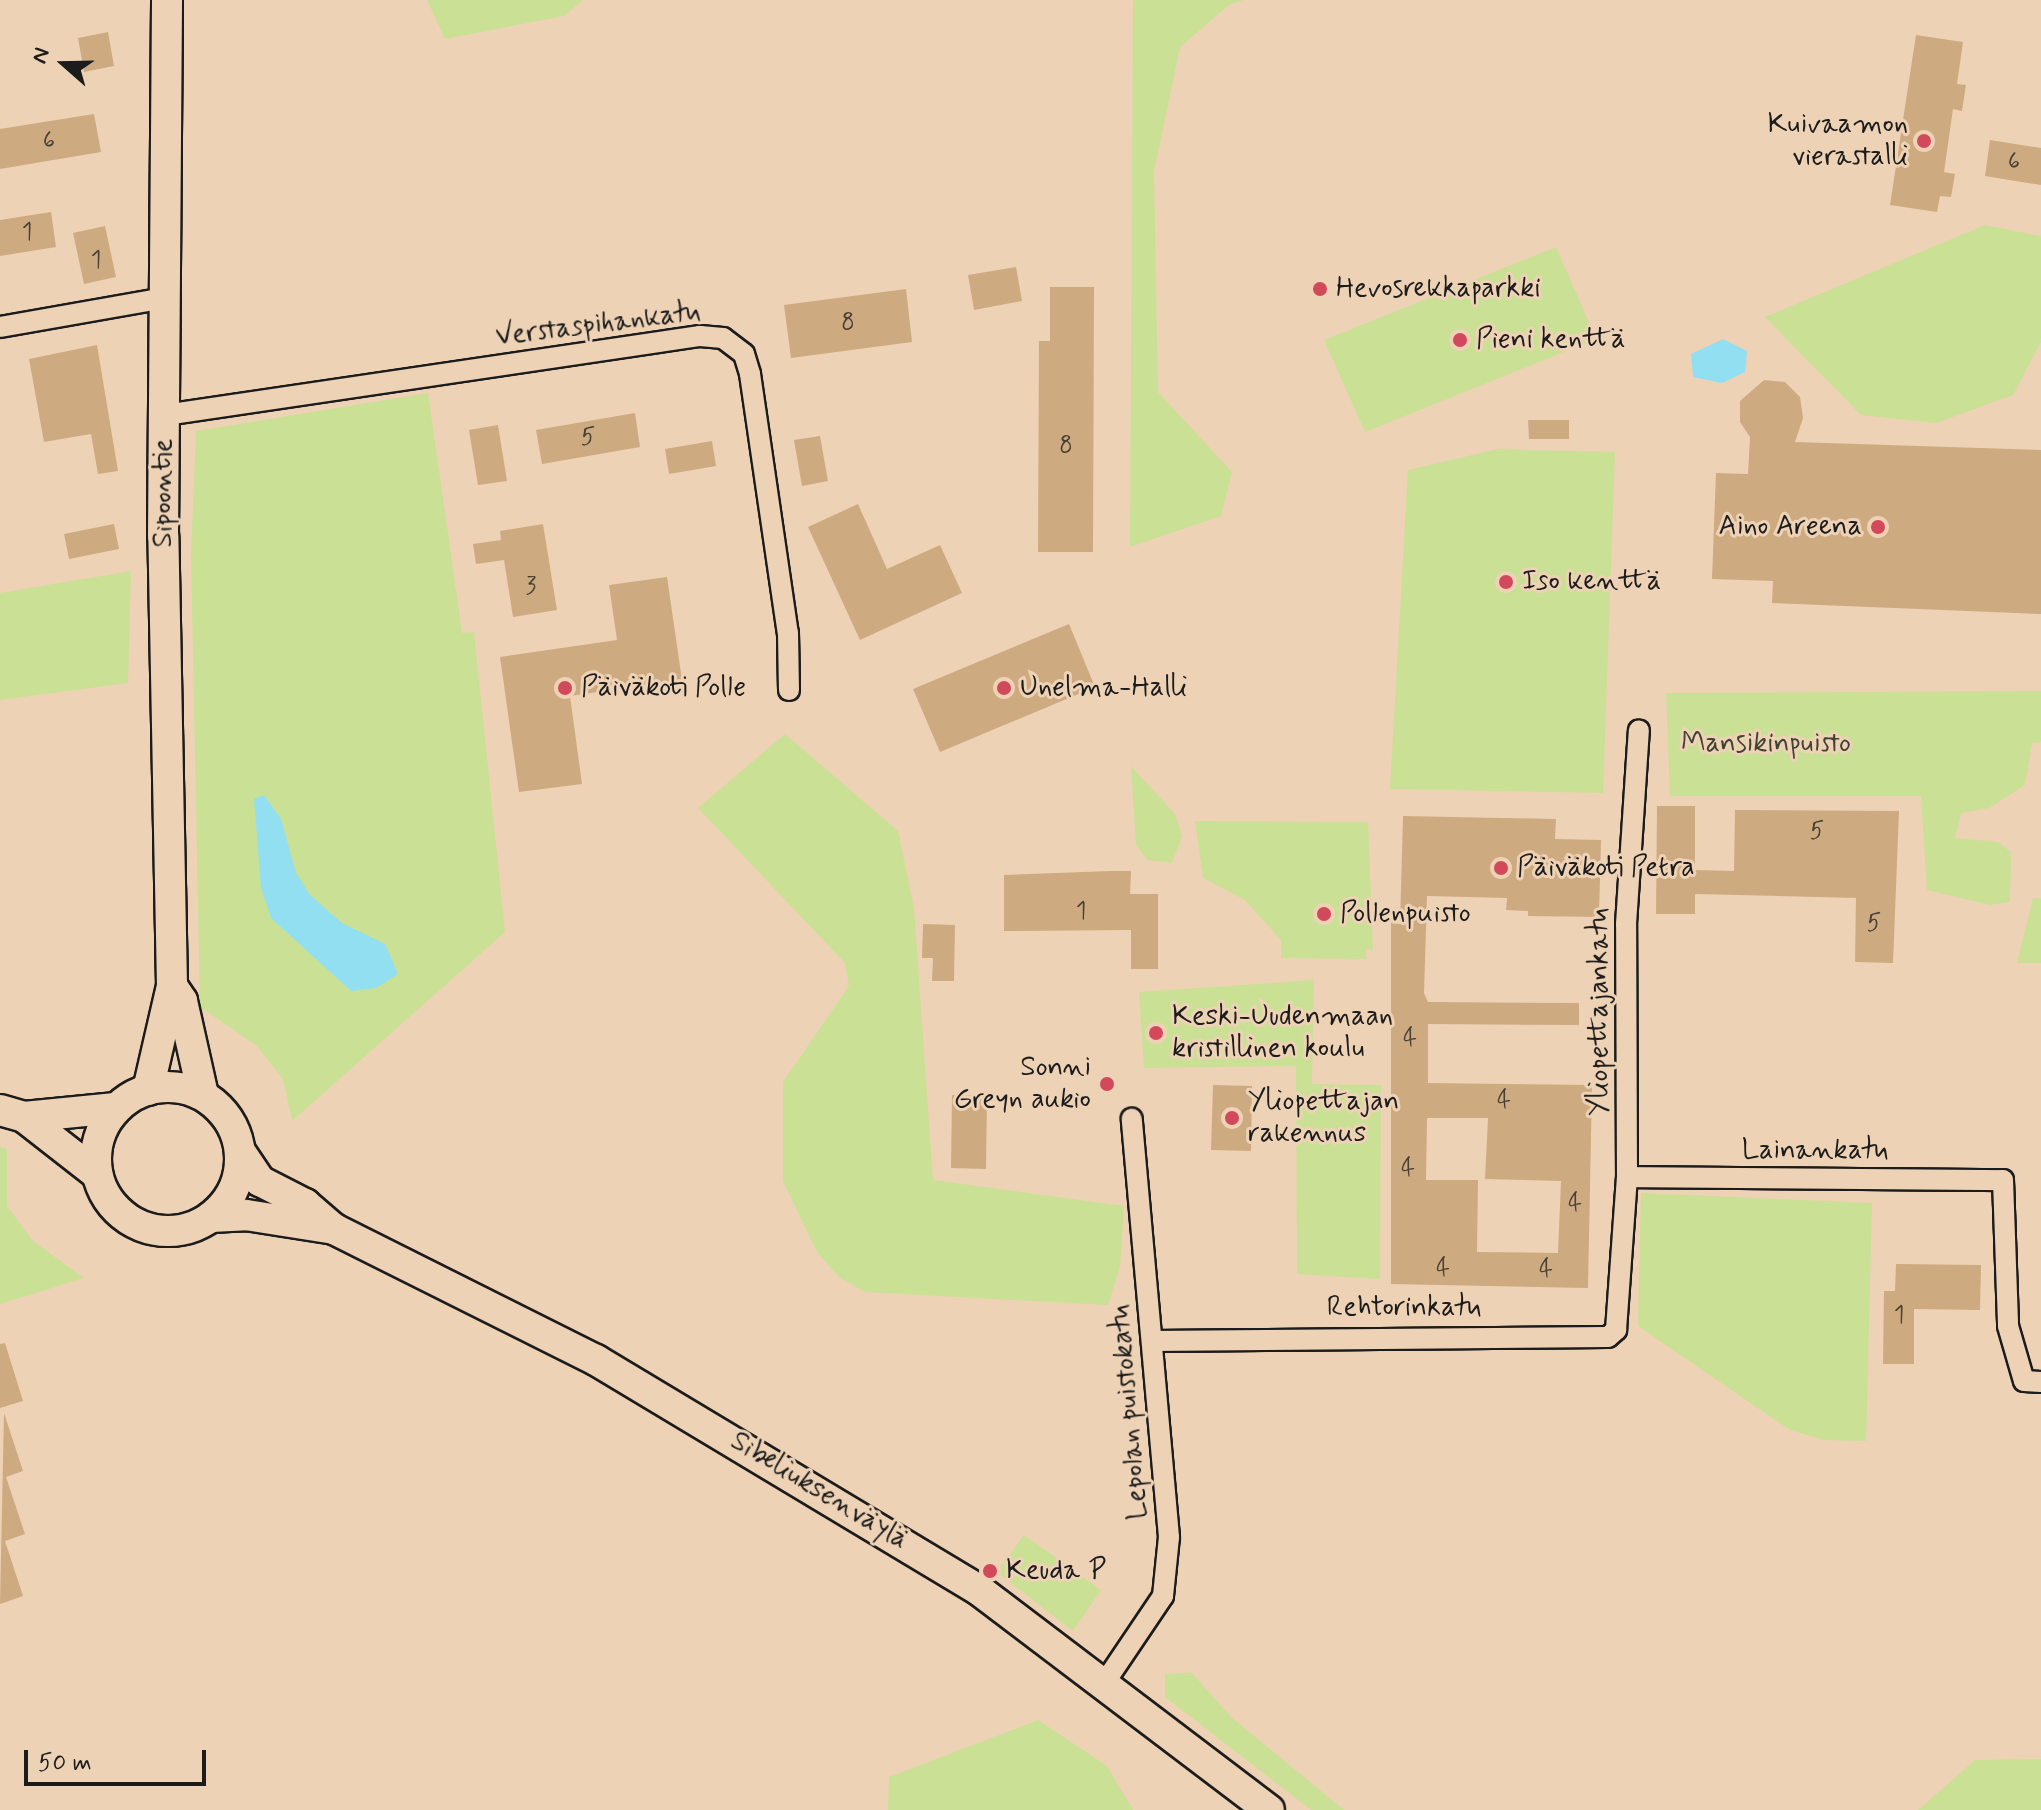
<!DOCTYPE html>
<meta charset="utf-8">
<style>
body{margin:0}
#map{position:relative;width:2041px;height:1810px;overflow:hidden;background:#eed2b5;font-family:Mynerve,sans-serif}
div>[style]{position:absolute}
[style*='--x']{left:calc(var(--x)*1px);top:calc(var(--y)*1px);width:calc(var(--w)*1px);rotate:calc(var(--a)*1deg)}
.green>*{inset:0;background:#cae095}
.water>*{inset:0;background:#91dff0}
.building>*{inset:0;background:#ceaa81}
.roads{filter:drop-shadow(2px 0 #1c1c1c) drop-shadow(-2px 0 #1c1c1c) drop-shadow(0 2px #1c1c1c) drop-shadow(0 -2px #1c1c1c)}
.street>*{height:20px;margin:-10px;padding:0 10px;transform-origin:10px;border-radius:10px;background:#eed2b5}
.secondary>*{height:30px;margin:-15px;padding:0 15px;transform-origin:15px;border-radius:15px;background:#eed2b5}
.secondary>.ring{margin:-15px;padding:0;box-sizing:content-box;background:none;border:30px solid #eed2b5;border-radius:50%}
.dots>*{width:22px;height:22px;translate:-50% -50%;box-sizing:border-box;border:4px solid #eed2b5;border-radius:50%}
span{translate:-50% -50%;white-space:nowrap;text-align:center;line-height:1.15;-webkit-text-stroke:6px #eed2b5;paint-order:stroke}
.number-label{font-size:24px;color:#484035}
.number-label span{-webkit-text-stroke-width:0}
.poi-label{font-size:28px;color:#1c1c1c}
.right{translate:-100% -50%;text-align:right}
.left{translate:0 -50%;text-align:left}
.street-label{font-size:28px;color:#1c1c1c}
.park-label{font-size:28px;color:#3f4334}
.north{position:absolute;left:24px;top:24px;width:80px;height:80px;-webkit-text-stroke:6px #eed2b5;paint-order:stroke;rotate:290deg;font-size:22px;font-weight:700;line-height:32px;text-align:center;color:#1c1c1c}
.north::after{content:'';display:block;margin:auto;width:28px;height:36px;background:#1c1c1c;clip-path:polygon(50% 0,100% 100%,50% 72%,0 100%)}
.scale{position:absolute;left:24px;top:1750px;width:182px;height:36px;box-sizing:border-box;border:4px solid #1c1c1c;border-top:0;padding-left:10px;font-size:24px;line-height:28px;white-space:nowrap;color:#1c1c1c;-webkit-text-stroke:6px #eed2b5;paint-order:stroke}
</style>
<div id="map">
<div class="green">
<i style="clip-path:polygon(427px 0,583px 0,564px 16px,445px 39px)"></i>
<i style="clip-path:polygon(1133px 0,1244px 0,1230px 4px,1180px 47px,1154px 172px,1158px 392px,1232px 472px,1221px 516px,1130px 547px)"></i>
<i style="clip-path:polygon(1985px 225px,2041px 236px,2041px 342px,2013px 395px,1936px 423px,1861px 415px,1765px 317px)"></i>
<i style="clip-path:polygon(1556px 247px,1596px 339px,1365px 432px,1324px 340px)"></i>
<i style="clip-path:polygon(428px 393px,462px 633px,474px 632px,505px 932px,292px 1121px,283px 1079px,256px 1045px,200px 1007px,191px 554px,196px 431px)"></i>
<i style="clip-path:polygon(1498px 449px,1615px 452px,1603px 793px,1390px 789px,1408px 470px)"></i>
<i style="clip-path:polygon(131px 571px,128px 683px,0 700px,0 593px)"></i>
<i style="clip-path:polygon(2041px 691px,2041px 742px,2032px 743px,2025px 785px,1989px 808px,1961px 813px,1955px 838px,1998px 842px,2011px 852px,2010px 902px,1990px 905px,1927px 890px,1921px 796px,1670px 796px,1666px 693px)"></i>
<i style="clip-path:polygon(785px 734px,898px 831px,914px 908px,933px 1180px,1124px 1206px,1120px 1267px,1108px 1305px,865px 1292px,839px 1277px,817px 1252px,783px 1181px,783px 1082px,849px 986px,845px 963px,698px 808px)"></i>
<i style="clip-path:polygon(1131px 766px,1175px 814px,1182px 836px,1172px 863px,1147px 860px,1136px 845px)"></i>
<i style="clip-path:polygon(1195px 821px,1368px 822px,1373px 950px,1366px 949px,1366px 959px,1281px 958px,1281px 940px,1245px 900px,1203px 878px)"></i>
<i style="clip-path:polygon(2033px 898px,2041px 898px,2041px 963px,2017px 963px)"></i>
<i style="clip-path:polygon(1314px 980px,1312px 1084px,1381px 1085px,1380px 1279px,1297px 1274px,1296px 1066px,1144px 1068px,1139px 992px)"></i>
<i style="clip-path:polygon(0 1147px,7px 1149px,7px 1206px,33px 1241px,84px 1278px,0 1304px)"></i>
<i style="clip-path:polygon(1641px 1193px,1872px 1203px,1866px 1441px,1824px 1440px,1790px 1430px,1638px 1326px)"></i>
<i style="clip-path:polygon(1024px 1535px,1101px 1590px,1073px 1631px,997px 1572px)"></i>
<i style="clip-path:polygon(1192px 1673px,1231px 1717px,1344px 1810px,1311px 1810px,1165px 1697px,1165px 1674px)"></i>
<i style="clip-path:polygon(1038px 1720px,1107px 1766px,1133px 1810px,888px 1810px,889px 1777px)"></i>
<i style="clip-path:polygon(2041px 1759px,2041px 1810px,1918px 1810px,1975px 1760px)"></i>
</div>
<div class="water">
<i style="clip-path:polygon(1723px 339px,1747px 351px,1745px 372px,1722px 383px,1693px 377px,1691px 354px)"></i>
<i style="clip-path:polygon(264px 795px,281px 819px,296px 873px,310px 895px,342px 923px,385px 944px,398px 974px,376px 988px,351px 991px,271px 918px,261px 888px,254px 799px)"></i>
</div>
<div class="building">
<i style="clip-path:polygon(108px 32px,114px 66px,84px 72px,78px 38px)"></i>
<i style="clip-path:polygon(1916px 35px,1963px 42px,1957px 84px,1966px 85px,1962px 111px,1953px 109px,1944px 172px,1955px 174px,1951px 197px,1940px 196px,1937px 212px,1890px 205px)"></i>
<i style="clip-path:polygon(94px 114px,101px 152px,0 169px,0 129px)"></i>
<i style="clip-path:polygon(1990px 140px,2041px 148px,2041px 185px,1985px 176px)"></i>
<i style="clip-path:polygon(51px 212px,56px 247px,0 256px,0 220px)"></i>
<i style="clip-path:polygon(105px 226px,116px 277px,84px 284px,73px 233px)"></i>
<i style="clip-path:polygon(1016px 267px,1022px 301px,974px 310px,968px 275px)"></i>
<i style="clip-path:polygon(1050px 287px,1094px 287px,1093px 552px,1038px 552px,1039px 341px,1050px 341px)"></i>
<i style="clip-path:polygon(906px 289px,912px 342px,791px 358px,784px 305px)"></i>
<i style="clip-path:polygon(97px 345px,118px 471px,98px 474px,91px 434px,44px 442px,29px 359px)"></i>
<i style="clip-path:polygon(1764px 380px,1785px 382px,1800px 397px,1803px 418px,1795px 442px,2041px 450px,2041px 614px,1772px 603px,1773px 581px,1712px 579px,1716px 473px,1748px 474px,1750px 437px,1740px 422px,1740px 401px)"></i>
<i style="clip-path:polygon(635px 413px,640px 447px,542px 464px,536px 430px)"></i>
<i style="clip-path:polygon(1528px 420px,1569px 420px,1569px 439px,1529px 439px)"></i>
<i style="clip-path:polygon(498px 425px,507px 481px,478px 485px,469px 430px)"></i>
<i style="clip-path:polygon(820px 436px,828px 481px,802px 486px,794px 440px)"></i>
<i style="clip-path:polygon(712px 441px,716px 466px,669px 474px,665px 449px)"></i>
<i style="clip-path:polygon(858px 504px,887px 569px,940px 545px,962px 593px,860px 640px,808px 527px)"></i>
<i style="clip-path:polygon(114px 524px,119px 549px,69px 559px,64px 534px)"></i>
<i style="clip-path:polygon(543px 524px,557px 610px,513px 617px,504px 560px,476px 564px,473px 544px,501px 540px,500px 531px)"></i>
<i style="clip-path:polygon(667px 577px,682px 680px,570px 696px,582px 784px,519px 792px,500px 657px,617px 640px,609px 585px)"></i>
<i style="clip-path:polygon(1069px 624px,1095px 687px,940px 752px,913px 689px)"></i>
<i style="clip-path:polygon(1657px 806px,1695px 806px,1695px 870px,1734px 871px,1735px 810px,1899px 811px,1893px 963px,1855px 962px,1856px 898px,1695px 894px,1695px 914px,1656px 914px)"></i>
<i style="clip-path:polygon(evenodd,1403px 816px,1556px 819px,1555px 839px,1601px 840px,1599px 917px,1528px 916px,1528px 911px,1506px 910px,1507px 898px,1427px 896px,1424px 993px,1428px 1002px,1579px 1003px,1579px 1025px,1428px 1024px,1428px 1083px,1592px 1085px,1588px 1288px,1391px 1284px,1391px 923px,1400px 924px,1403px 816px,1427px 1118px,1488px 1118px,1485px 1179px,1561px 1181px,1558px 1253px,1477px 1252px,1478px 1180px,1426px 1180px,1427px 1118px)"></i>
<i style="clip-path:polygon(1110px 871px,1131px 871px,1130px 894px,1158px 894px,1158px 969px,1131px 969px,1131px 930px,1004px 931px,1004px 875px)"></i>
<i style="clip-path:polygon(923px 924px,955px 925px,954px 981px,932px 981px,933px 958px,922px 958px)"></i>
<i style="clip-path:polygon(1213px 1085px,1252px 1086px,1251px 1151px,1211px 1150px)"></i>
<i style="clip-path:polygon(952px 1095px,987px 1096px,986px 1169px,951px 1168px)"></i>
<i style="clip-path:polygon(1896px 1264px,1981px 1265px,1980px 1310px,1914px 1309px,1914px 1364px,1883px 1364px,1884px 1291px,1895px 1291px)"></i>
<i style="clip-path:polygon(5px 1343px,23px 1401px,0 1408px,0 1344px)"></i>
<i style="clip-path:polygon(4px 1413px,23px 1471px,6px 1477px,25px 1534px,5px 1541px,23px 1596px,0 1604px)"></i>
</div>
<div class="roads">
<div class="street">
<i style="--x:0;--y:327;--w:168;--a:-10"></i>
<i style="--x:165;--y:415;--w:541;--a:-8.4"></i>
<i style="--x:700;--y:336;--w:23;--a:5"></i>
<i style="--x:723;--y:338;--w:26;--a:37"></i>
<i style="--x:744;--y:354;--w:21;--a:73"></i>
<i style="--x:750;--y:374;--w:262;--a:81.7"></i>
<i style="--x:788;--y:633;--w:57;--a:89"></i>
<i style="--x:1627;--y:1177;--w:376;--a:0.5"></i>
<i style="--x:2003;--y:1180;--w:146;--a:88"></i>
<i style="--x:2008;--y:1326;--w:57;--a:73.8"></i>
<i style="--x:2024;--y:1381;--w:17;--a:3"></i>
<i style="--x:1152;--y:1341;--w:456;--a:-0.5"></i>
<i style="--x:1608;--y:1337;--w:11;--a:-41"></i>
<i style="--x:1616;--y:1330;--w:153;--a:-85.9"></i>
<i style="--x:1627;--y:1177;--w:253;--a:-90.2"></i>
<i style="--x:1626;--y:924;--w:194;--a:-86.2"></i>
<i style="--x:1105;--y:1682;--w:104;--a:-56"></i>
<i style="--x:1163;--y:1596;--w:59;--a:-84.2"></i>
<i style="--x:1169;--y:1537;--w:420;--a:-95.1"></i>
</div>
<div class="secondary">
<i style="--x:172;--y:986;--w:18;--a:56"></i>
<i style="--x:182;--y:1001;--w:96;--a:77.4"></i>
<i class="ring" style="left:96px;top:1087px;width:114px;height:114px"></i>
<i style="--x:148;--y:1090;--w:107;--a:-77"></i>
<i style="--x:172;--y:986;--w:450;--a:-91.1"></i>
<i style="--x:163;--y:536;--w:536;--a:-89.57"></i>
<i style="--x:0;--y:1110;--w:25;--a:16"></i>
<i style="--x:24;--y:1117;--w:93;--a:38"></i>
<i style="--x:24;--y:1117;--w:92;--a:-5.6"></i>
<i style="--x:241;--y:1153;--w:34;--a:56"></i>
<i style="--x:260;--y:1181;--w:51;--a:27.1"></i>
<i style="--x:305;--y:1204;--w:38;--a:41"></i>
<i style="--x:334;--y:1229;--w:293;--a:26.6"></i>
<i style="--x:596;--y:1360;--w:447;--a:31"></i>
<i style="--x:979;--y:1590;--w:364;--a:37.2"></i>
<i style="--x:211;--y:1217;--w:35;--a:-3"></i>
<i style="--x:246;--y:1215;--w:89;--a:9"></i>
</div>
</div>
<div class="dots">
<i style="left:1924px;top:141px;background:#d1495b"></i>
<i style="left:1320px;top:289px;background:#d1495b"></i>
<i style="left:1460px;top:340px;background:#d1495b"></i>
<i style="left:1878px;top:527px;background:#d1495b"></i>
<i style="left:1506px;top:582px;background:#d1495b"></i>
<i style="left:565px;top:688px;background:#d1495b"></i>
<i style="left:1004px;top:688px;background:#d1495b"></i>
<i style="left:1501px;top:868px;background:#d1495b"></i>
<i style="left:1324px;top:914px;background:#d1495b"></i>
<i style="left:1156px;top:1033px;background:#d1495b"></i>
<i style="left:1107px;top:1084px;background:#d1495b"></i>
<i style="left:1232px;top:1118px;background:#d1495b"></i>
<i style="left:990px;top:1571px;background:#d1495b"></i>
</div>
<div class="number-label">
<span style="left:49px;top:141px">6</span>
<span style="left:2014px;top:162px">6</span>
<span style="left:27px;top:233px">1</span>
<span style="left:96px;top:261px">1</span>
<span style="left:848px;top:323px">8</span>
<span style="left:588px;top:438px">5</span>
<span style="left:1066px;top:446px">8</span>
<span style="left:531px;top:587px">3</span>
<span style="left:1817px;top:832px">5</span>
<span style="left:1081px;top:912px">1</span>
<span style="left:1874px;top:924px">5</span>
<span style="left:1410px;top:1039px">4</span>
<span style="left:1504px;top:1101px">4</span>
<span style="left:1408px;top:1169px">4</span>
<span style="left:1575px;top:1204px">4</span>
<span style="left:1443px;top:1269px">4</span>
<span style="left:1546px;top:1270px">4</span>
<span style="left:1899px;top:1316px">1</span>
</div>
<div class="poi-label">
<span class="right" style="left:1908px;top:141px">Kuivaamon<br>vierastalli</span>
<span class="left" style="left:1336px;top:289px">Hevosrekkaparkki</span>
<span class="left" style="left:1476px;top:340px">Pieni kenttä</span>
<span class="right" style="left:1862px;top:527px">Aino Areena</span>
<span class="left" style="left:1522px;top:582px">Iso kenttä</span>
<span class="left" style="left:581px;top:688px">Päiväkoti Polle</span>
<span class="left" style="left:1020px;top:688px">Unelma-Halli</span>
<span class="left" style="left:1517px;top:868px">Päiväkoti Petra</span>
<span class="left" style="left:1340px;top:914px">Pollenpuisto</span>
<span class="left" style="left:1172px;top:1033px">Keski-Uudenmaan<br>kristillinen koulu</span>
<span class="right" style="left:1091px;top:1084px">Sonni<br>Greyn aukio</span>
<span class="left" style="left:1248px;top:1118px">Yliopettajan<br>rakennus</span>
<span class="left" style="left:1006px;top:1571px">Keuda P</span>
</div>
<div class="street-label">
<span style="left:598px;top:325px;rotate:-7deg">Verstaspihankatu</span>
<span style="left:164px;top:493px;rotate:-90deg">Sipoontie</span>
<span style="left:1600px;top:1012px;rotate:-90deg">Yliopettajankatu</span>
<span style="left:1815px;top:1151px">Lainankatu</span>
<span style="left:1404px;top:1308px">Rehtorinkatu</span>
<span style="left:1130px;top:1412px;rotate:-95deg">Lepolan puistokatu</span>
<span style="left:819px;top:1491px;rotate:31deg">Sibeliuksenväylä</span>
</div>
<div class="park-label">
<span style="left:1766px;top:744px">Mansikinpuisto</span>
</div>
<div class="north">N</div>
<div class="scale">50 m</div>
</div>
